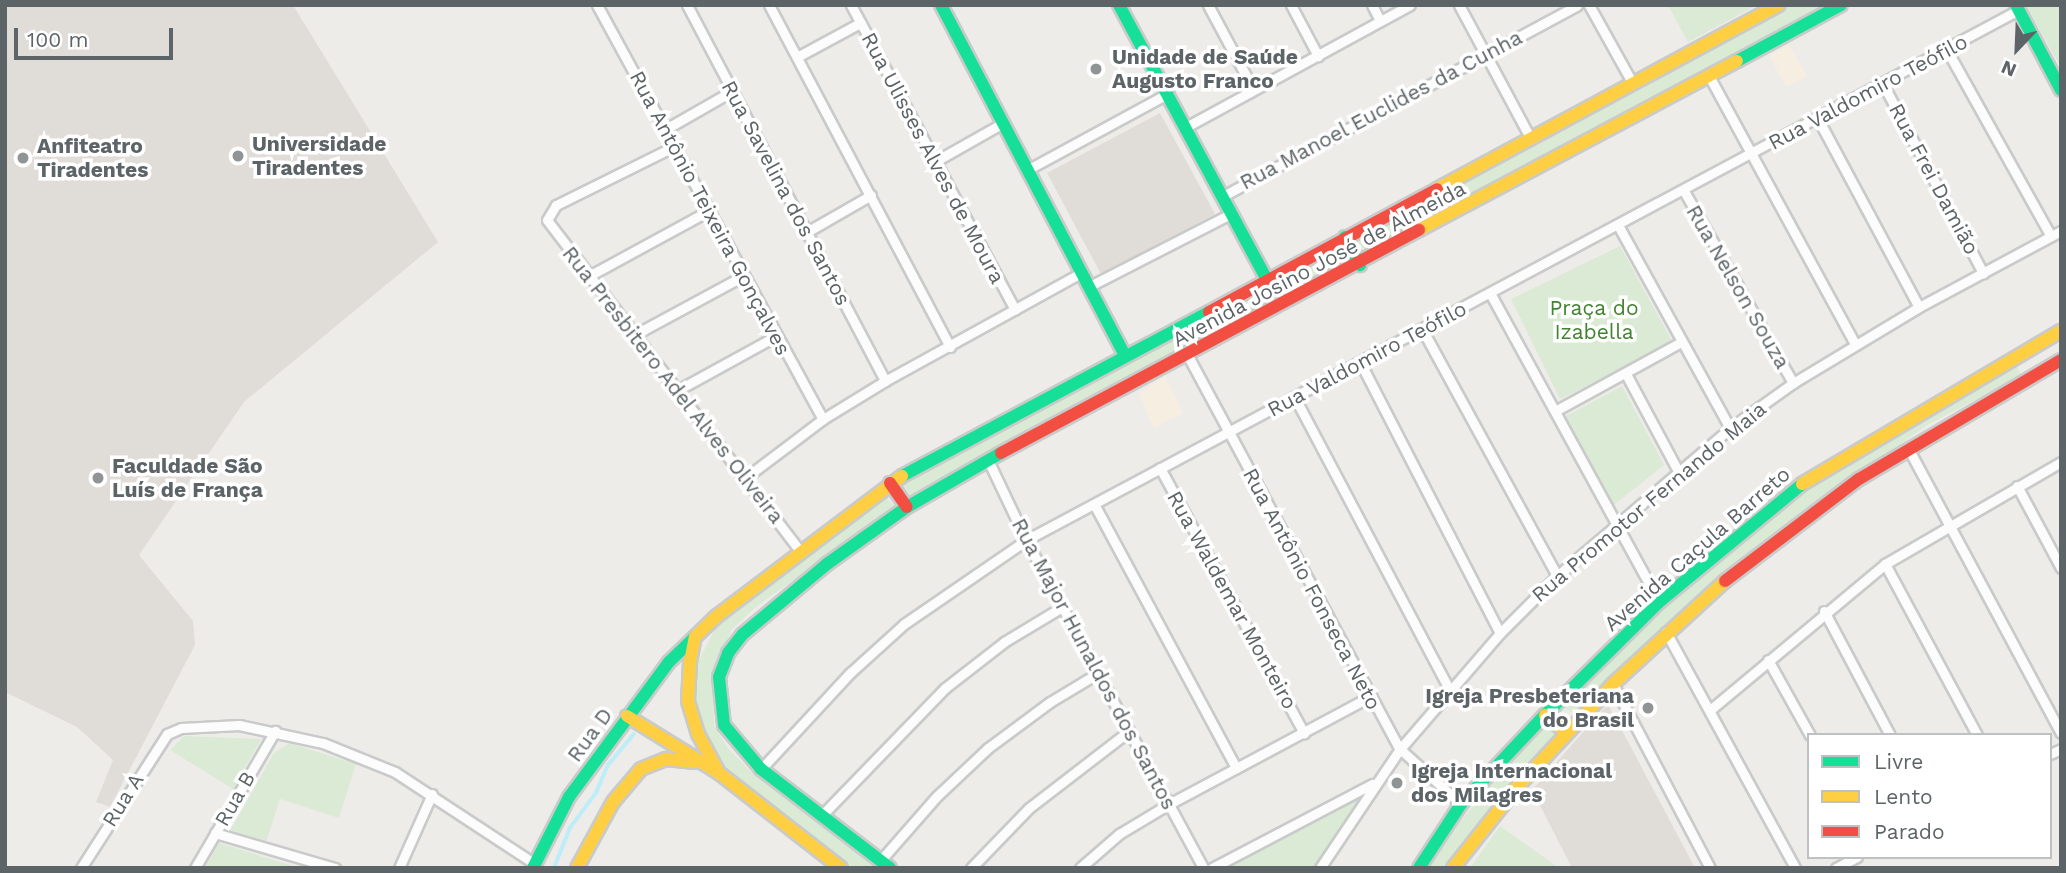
<!DOCTYPE html>
<meta charset="utf-8">
<style>
body{margin:0}
#map{position:relative;width:2066px;height:873px;overflow:hidden;background:#eeece9;font-family:"Work Sans",sans-serif}
div>[style]{position:absolute}
[style*='--x']{left:calc(var(--x)*1px);top:calc(var(--y)*1px);width:calc(var(--w)*1px);rotate:calc(var(--a)*1deg)}
.commercial>*{inset:0;background:#f7eee2}
.education>*{inset:0;background:#e0dcd8}
.green>*{inset:0;background:#dbead4}
.stream>*{height:3.5px;margin:-1.75px;padding:0 1.75px;transform-origin:1.75px;border-radius:1.75px;background:#bdedf8}
.roads{filter:drop-shadow(2px 0 #c9caca) drop-shadow(-2px 0 #c9caca) drop-shadow(0 2px #c9caca) drop-shadow(0 -2px #c9caca)}
.street>*{height:9px;margin:-4.5px;padding:0 4.5px;transform-origin:4.5px;border-radius:4.5px;background:#fcfcfc}
.fast>*{height:12px;margin:-6px;padding:0 6px;transform-origin:6px;border-radius:6px;background:#16e098}
.slow>*{height:12px;margin:-6px;padding:0 6px;transform-origin:6px;border-radius:6px;background:#ffcf43}
.jam>*{height:12px;margin:-6px;padding:0 6px;transform-origin:6px;border-radius:6px;background:#f24e42}
.dots>*{width:19px;height:19px;translate:-50% -50%;box-sizing:border-box;border:4px solid #fff;border-radius:50%}
span{translate:-50% -50%;white-space:nowrap;text-align:center;line-height:1.15;-webkit-text-stroke:7px #fff;paint-order:stroke}
.poi-label{font-size:21px;color:#5d6467;font-weight:700}
.left{translate:0 -50%;text-align:left}
.right{translate:-100% -50%;text-align:right}
.street-label{font-size:21px;color:#5d6467}
.park-label{font-size:21px;color:#418330}
.frame{position:absolute;inset:0;border:7px solid #5d6467;pointer-events:none}
.legend{position:absolute;left:1807px;top:733px;width:245px;height:126px;box-sizing:border-box;background:#fff;border:2px solid #bec1c2;margin:0;padding:9px 12px;list-style:none;font-size:21px;color:#5d6467}
.legend li{display:flex;align-items:center;gap:14px;height:35px}
.legend b{width:35px;border:2px solid #bec1c2}
.north{position:absolute;left:1982px;top:14px;width:70px;height:70px;-webkit-text-stroke:5px #fff;paint-order:stroke;rotate:203deg;font-size:19px;font-weight:700;line-height:28px;text-align:center;color:#5d6467}
.north::after{content:'';display:block;margin:auto;width:24px;height:32px;background:#5d6467;clip-path:polygon(50% 0,100% 100%,50% 72%,0 100%)}
.scale{position:absolute;left:14px;top:28px;width:159px;height:32px;box-sizing:border-box;border:4px solid #5d6467;border-top:0;padding-left:9px;font-size:21px;line-height:24px;white-space:nowrap;color:#5d6467;-webkit-text-stroke:5px #fff;paint-order:stroke}
</style>
<div id="map">
<div class="commercial">
<i style="clip-path:polygon(1789px 45px,1807px 76px,1787px 87px,1769px 56px)"></i>
<i style="clip-path:polygon(1165px 376px,1183px 413px,1154px 428px,1139px 394px)"></i>
</div>
<div class="education">
<i style="clip-path:polygon(5px 5px,293px 5px,438px 242px,244px 402px,139px 555px,193px 621px,195px 645px,110px 807px,96px 802px,113px 760px,77px 727px,5px 692px)"></i>
<i style="clip-path:polygon(1160px 113px,1215px 214px,1101px 274px,1047px 173px)"></i>
<i style="clip-path:polygon(1608px 704px,1695px 868px,1572px 868px,1532px 790px)"></i>
</div>
<div class="green">
<i style="clip-path:polygon(1668px 5px,1757px 5px,1688px 42px)"></i>
<i style="clip-path:polygon(1791px 5px,1826px 5px,1366px 251px,1357px 242px,1357px 234px)"></i>
<i style="clip-path:polygon(2026px 5px,2061px 5px,2061px 68px)"></i>
<i style="clip-path:polygon(1342px 245px,1348px 259px,1342px 264px,909px 497px,902px 494px,902px 480px)"></i>
<i style="clip-path:polygon(1620px 246px,1673px 343px,1560px 399px,1511px 299px)"></i>
<i style="clip-path:polygon(2014px 362px,2022px 376px,1927px 425px,1815px 506px,1573px 713px,1561px 706px,1651px 614px,1811px 485px)"></i>
<i style="clip-path:polygon(1622px 386px,1664px 465px,1614px 505px,1566px 416px)"></i>
<i style="clip-path:polygon(884px 494px,895px 507px,756px 607px,732px 629px,713px 671px,714px 725px,727px 747px,751px 772px,879px 868px,854px 868px,739px 782px,716px 758px,703px 736px,695px 706px,696px 666px,721px 617px)"></i>
<i style="clip-path:polygon(1544px 721px,1560px 734px,1449px 868px,1429px 868px,1460px 822px)"></i>
<i style="clip-path:polygon(184px 736px,261px 739px,233px 789px,170px 750px)"></i>
<i style="clip-path:polygon(289px 743px,356px 764px,339px 818px,280px 799px,266px 842px,230px 831px,274px 753px)"></i>
<i style="clip-path:polygon(1360px 797px,1314px 868px,1224px 868px,1330px 812px)"></i>
<i style="clip-path:polygon(1500px 826px,1559px 868px,1470px 868px)"></i>
<i style="clip-path:polygon(219px 843px,299px 868px,205px 868px)"></i>
</div>
<div class="stream">
<i style="--x:554;--y:868;--w:43;--a:-68.2"></i>
<i style="--x:570;--y:828;--w:44;--a:-53.4"></i>
<i style="--x:596;--y:793;--w:30;--a:-67"></i>
<i style="--x:608;--y:765;--w:40;--a:-50"></i>
</div>
<div class="roads">
<div class="street">
<i style="--x:597;--y:5;--w:472;--a:61.4"></i>
<i style="--x:687;--y:5;--w:425;--a:62.2"></i>
<i style="--x:769;--y:5;--w:387;--a:62.1"></i>
<i style="--x:851;--y:5;--w:346;--a:61.7"></i>
<i style="--x:1208;--y:5;--w:95;--a:61.8"></i>
<i style="--x:1291;--y:5;--w:58;--a:62.1"></i>
<i style="--x:1372;--y:5;--w:18;--a:63"></i>
<i style="--x:1459;--y:5;--w:152;--a:61.8"></i>
<i style="--x:1589;--y:5;--w:90;--a:60.9"></i>
<i style="--x:1948;--y:52;--w:211;--a:60.8"></i>
<i style="--x:797;--y:57;--w:72;--a:-28.4"></i>
<i style="--x:1709;--y:76;--w:305;--a:61.4"></i>
<i style="--x:1884;--y:86;--w:212;--a:62.1"></i>
<i style="--x:1818;--y:119;--w:213;--a:61.8"></i>
<i style="--x:1186;--y:127;--w:255;--a:-28.6"></i>
<i style="--x:664;--y:130;--w:78;--a:-29.8"></i>
<i style="--x:673;--y:147;--w:131;--a:153.6"></i>
<i style="--x:556;--y:205;--w:17;--a:121"></i>
<i style="--x:547;--y:220;--w:415;--a:52.6"></i>
<i style="--x:934;--y:162;--w:79;--a:-29.5"></i>
<i style="--x:1027;--y:170;--w:159;--a:-28.5"></i>
<i style="--x:1684;--y:191;--w:221;--a:60.4"></i>
<i style="--x:1223;--y:196;--w:402;--a:-28.3"></i>
<i style="--x:1619;--y:227;--w:230;--a:61.1"></i>
<i style="--x:805;--y:233;--w:76;--a:-29.9"></i>
<i style="--x:587;--y:277;--w:138;--a:-28.6"></i>
<i style="--x:1088;--y:287;--w:162;--a:-27.2"></i>
<i style="--x:1490;--y:293;--w:352;--a:61.3"></i>
<i style="--x:1422;--y:329;--w:281;--a:61.3"></i>
<i style="--x:634;--y:335;--w:124;--a:-28.4"></i>
<i style="--x:1188;--y:356;--w:447;--a:61.7"></i>
<i style="--x:1400;--y:749;--w:82;--a:42"></i>
<i style="--x:1361;--y:364;--w:303;--a:62.7"></i>
<i style="--x:1626;--y:374;--w:112;--a:61.8"></i>
<i style="--x:676;--y:391;--w:114;--a:-28.8"></i>
<i style="--x:1295;--y:398;--w:329;--a:62.1"></i>
<i style="--x:1555;--y:411;--w:144;--a:-28.7"></i>
<i style="--x:1908;--y:448;--w:323;--a:61.8"></i>
<i style="--x:988;--y:460;--w:89;--a:64.6"></i>
<i style="--x:1026;--y:540;--w:373;--a:61.6"></i>
<i style="--x:1160;--y:468;--w:302;--a:61.5"></i>
<i style="--x:745;--y:478;--w:98;--a:-37.1"></i>
<i style="--x:823;--y:419;--w:73;--a:-31.5"></i>
<i style="--x:885;--y:381;--w:224;--a:-28.9"></i>
<i style="--x:2017;--y:486;--w:93;--a:61.8"></i>
<i style="--x:1094;--y:504;--w:300;--a:61.7"></i>
<i style="--x:1885;--y:564;--w:194;--a:61.7"></i>
<i style="--x:1824;--y:611;--w:140;--a:62"></i>
<i style="--x:1666;--y:632;--w:269;--a:61.3"></i>
<i style="--x:1768;--y:660;--w:86;--a:60.8"></i>
<i style="--x:1613;--y:684;--w:208;--a:62.2"></i>
<i style="--x:1710;--y:710;--w:228;--a:-39.8"></i>
<i style="--x:1885;--y:564;--w:203;--a:-30.1"></i>
<i style="--x:2050;--y:754;--w:12;--a:-24"></i>
<i style="--x:761;--y:769;--w:131;--a:-47.2"></i>
<i style="--x:850;--y:673;--w:73;--a:-42.2"></i>
<i style="--x:904;--y:624;--w:148;--a:-34.5"></i>
<i style="--x:1026;--y:540;--w:1125;--a:-28.11"></i>
<i style="--x:821;--y:816;--w:178;--a:-45.9"></i>
<i style="--x:945;--y:688;--w:75;--a:-37.9"></i>
<i style="--x:1004;--y:642;--w:68;--a:-31.1"></i>
<i style="--x:215;--y:833;--w:125;--a:16.3"></i>
<i style="--x:880;--y:861;--w:86;--a:-48.8"></i>
<i style="--x:937;--y:796;--w:70;--a:-43.3"></i>
<i style="--x:988;--y:748;--w:77;--a:-36.6"></i>
<i style="--x:1050;--y:702;--w:56;--a:-31.1"></i>
<i style="--x:81;--y:868;--w:159;--a:-57.3"></i>
<i style="--x:167;--y:734;--w:15;--a:-23"></i>
<i style="--x:181;--y:728;--w:58;--a:-3"></i>
<i style="--x:239;--y:725;--w:86;--a:12.1"></i>
<i style="--x:323;--y:743;--w:78;--a:21.9"></i>
<i style="--x:395;--y:772;--w:168;--a:33.3"></i>
<i style="--x:195;--y:868;--w:159;--a:-59.7"></i>
<i style="--x:399;--y:868;--w:81;--a:-66"></i>
<i style="--x:971;--y:868;--w:83;--a:-46"></i>
<i style="--x:1029;--y:808;--w:126;--a:-37.6"></i>
<i style="--x:1080;--y:868;--w:52;--a:-41.1"></i>
<i style="--x:1119;--y:834;--w:58;--a:-31"></i>
<i style="--x:1169;--y:804;--w:227;--a:-28.1"></i>
<i style="--x:1212;--y:868;--w:181;--a:-27.7"></i>
<i style="--x:1320;--y:868;--w:143;--a:-56.1"></i>
<i style="--x:1400;--y:749;--w:153;--a:-49.2"></i>
<i style="--x:1500;--y:633;--w:81;--a:-45"></i>
<i style="--x:1557;--y:576;--w:228;--a:-40.5"></i>
<i style="--x:1730;--y:428;--w:77;--a:-35.5"></i>
<i style="--x:1793;--y:383;--w:147;--a:-31.1"></i>
<i style="--x:1919;--y:307;--w:161;--a:-28.2"></i>
<i style="--x:1836;--y:868;--w:24;--a:-28"></i>
</div>
<div class="fast">
<i style="--x:941;--y:5;--w:393;--a:62.3"></i>
<i style="--x:1119;--y:5;--w:310;--a:61.7"></i>
<i style="--x:2016;--y:5;--w:96;--a:62.1"></i>
<i style="--x:1737;--y:61;--w:118;--a:-28.3"></i>
<i style="--x:1345;--y:237;--w:32;--a:62"></i>
<i style="--x:902;--y:476;--w:348;--a:-28.1"></i>
<i style="--x:533;--y:868;--w:80;--a:-63.1"></i>
<i style="--x:569;--y:797;--w:168;--a:-53.5"></i>
<i style="--x:669;--y:662;--w:36;--a:-44"></i>
<i style="--x:890;--y:868;--w:163;--a:-142.5"></i>
<i style="--x:761;--y:769;--w:57;--a:-130.1"></i>
<i style="--x:724;--y:725;--w:48;--a:-95.9"></i>
<i style="--x:719;--y:677;--w:26;--a:-69"></i>
<i style="--x:728;--y:653;--w:24;--a:-52"></i>
<i style="--x:743;--y:634;--w:109;--a:-39.8"></i>
<i style="--x:827;--y:564;--w:98;--a:-35.5"></i>
<i style="--x:907;--y:507;--w:108;--a:-29.9"></i>
<i style="--x:1419;--y:868;--w:77;--a:-56.7"></i>
<i style="--x:1461;--y:804;--w:122;--a:-46.7"></i>
<i style="--x:1545;--y:715;--w:161;--a:-44.7"></i>
<i style="--x:1659;--y:602;--w:185;--a:-39.5"></i>
</div>
<div class="slow">
<i style="--x:1437;--y:189;--w:388;--a:-28.3"></i>
<i style="--x:1419;--y:230;--w:360;--a:-28"></i>
<i style="--x:1802;--y:484;--w:301;--a:-30.6"></i>
<i style="--x:1545;--y:715;--w:28;--a:39"></i>
<i style="--x:627;--y:716;--w:108;--a:31.8"></i>
<i style="--x:577;--y:868;--w:75;--a:-61.4"></i>
<i style="--x:613;--y:802;--w:43;--a:-49.7"></i>
<i style="--x:641;--y:769;--w:27;--a:-22"></i>
<i style="--x:666;--y:759;--w:29;--a:6"></i>
<i style="--x:841;--y:868;--w:155;--a:-142.1"></i>
<i style="--x:719;--y:773;--w:44;--a:-118.3"></i>
<i style="--x:698;--y:734;--w:34;--a:-107"></i>
<i style="--x:688;--y:701;--w:39;--a:-87"></i>
<i style="--x:690;--y:662;--w:25;--a:-79"></i>
<i style="--x:695;--y:637;--w:30;--a:-44"></i>
<i style="--x:717;--y:616;--w:232;--a:-37.1"></i>
<i style="--x:1453;--y:868;--w:105;--a:-51.6"></i>
<i style="--x:1518;--y:786;--w:139;--a:-47"></i>
<i style="--x:1613;--y:684;--w:152;--a:-42.6"></i>
</div>
<div class="jam">
<i style="--x:1209;--y:312;--w:259;--a:-28.3"></i>
<i style="--x:1001;--y:453;--w:474;--a:-28.1"></i>
<i style="--x:890;--y:483;--w:29;--a:55"></i>
<i style="--x:1725;--y:581;--w:168;--a:-37.3"></i>
<i style="--x:1859;--y:479;--w:234;--a:-30.5"></i>
</div>
</div>
<div class="dots">
<i style="left:1096px;top:69px;background:#909494"></i>
<i style="left:238px;top:156px;background:#909494"></i>
<i style="left:23px;top:158px;background:#909494"></i>
<i style="left:98px;top:478px;background:#909494"></i>
<i style="left:1648px;top:708px;background:#909494"></i>
<i style="left:1397px;top:783px;background:#909494"></i>
</div>
<div class="poi-label">
<span class="left" style="left:1112px;top:69px">Unidade de Saúde<br>Augusto Franco</span>
<span class="left" style="left:252px;top:156px">Universidade<br>Tiradentes</span>
<span class="left" style="left:37px;top:158px">Anfiteatro<br>Tiradentes</span>
<span class="left" style="left:112px;top:478px">Faculdade São<br>Luís de França</span>
<span class="right" style="left:1634px;top:708px">Igreja Presbeteriana<br>do Brasil</span>
<span class="left" style="left:1411px;top:783px">Igreja Internacional<br>dos Milagres</span>
</div>
<div class="street-label">
<span style="left:1868px;top:92px;rotate:-28deg">Rua Valdomiro Teófilo</span>
<span style="left:1381px;top:110px;rotate:-28deg">Rua Manoel Euclides da Cunha</span>
<span style="left:933px;top:158px;rotate:62deg">Rua Ulisses Alves de Moura</span>
<span style="left:1934px;top:179px;rotate:62deg">Rua Frei Damião</span>
<span style="left:786px;top:193px;rotate:62deg">Rua Savelina dos Santos</span>
<span style="left:710px;top:213px;rotate:62deg">Rua Antônio Teixeira Gonçalves</span>
<span style="left:1319px;top:264px;rotate:-28deg">Avenida Josino José de Almeida</span>
<span style="left:1738px;top:287px;rotate:60deg">Rua Nelson Souza</span>
<span style="left:1367px;top:359px;rotate:-28deg">Rua Valdomiro Teófilo</span>
<span style="left:673px;top:385px;rotate:52deg">Rua Presbitero Adel Alves Oliveira</span>
<span style="left:1649px;top:502px;rotate:-40deg">Rua Promotor Fernando Maia</span>
<span style="left:1697px;top:549px;rotate:-41deg">Avenida Caçula Barreto</span>
<span style="left:1312px;top:589px;rotate:62deg">Rua Antônio Fonseca Neto</span>
<span style="left:1232px;top:600px;rotate:61deg">Rua Waldemar Monteiro</span>
<span style="left:1094px;top:664px;rotate:62deg">Rua Major Hunaldos dos Santos</span>
<span style="left:590px;top:735px;rotate:-54deg">Rua D</span>
<span style="left:235px;top:799px;rotate:-60deg">Rua B</span>
<span style="left:123px;top:800px;rotate:-58deg">Rua A</span>
</div>
<div class="park-label">
<span style="left:1594px;top:320px">Praça do<br>Izabella</span>
</div>
<div class="frame"></div>
<ul class="legend">
<li><b style="height:9px;background:#16e098"></b>Livre</li>
<li><b style="height:9px;background:#ffcf43"></b>Lento</li>
<li><b style="height:9px;background:#f24e42"></b>Parado</li>
</ul>
<div class="north">N</div>
<div class="scale">100 m</div>
</div>
